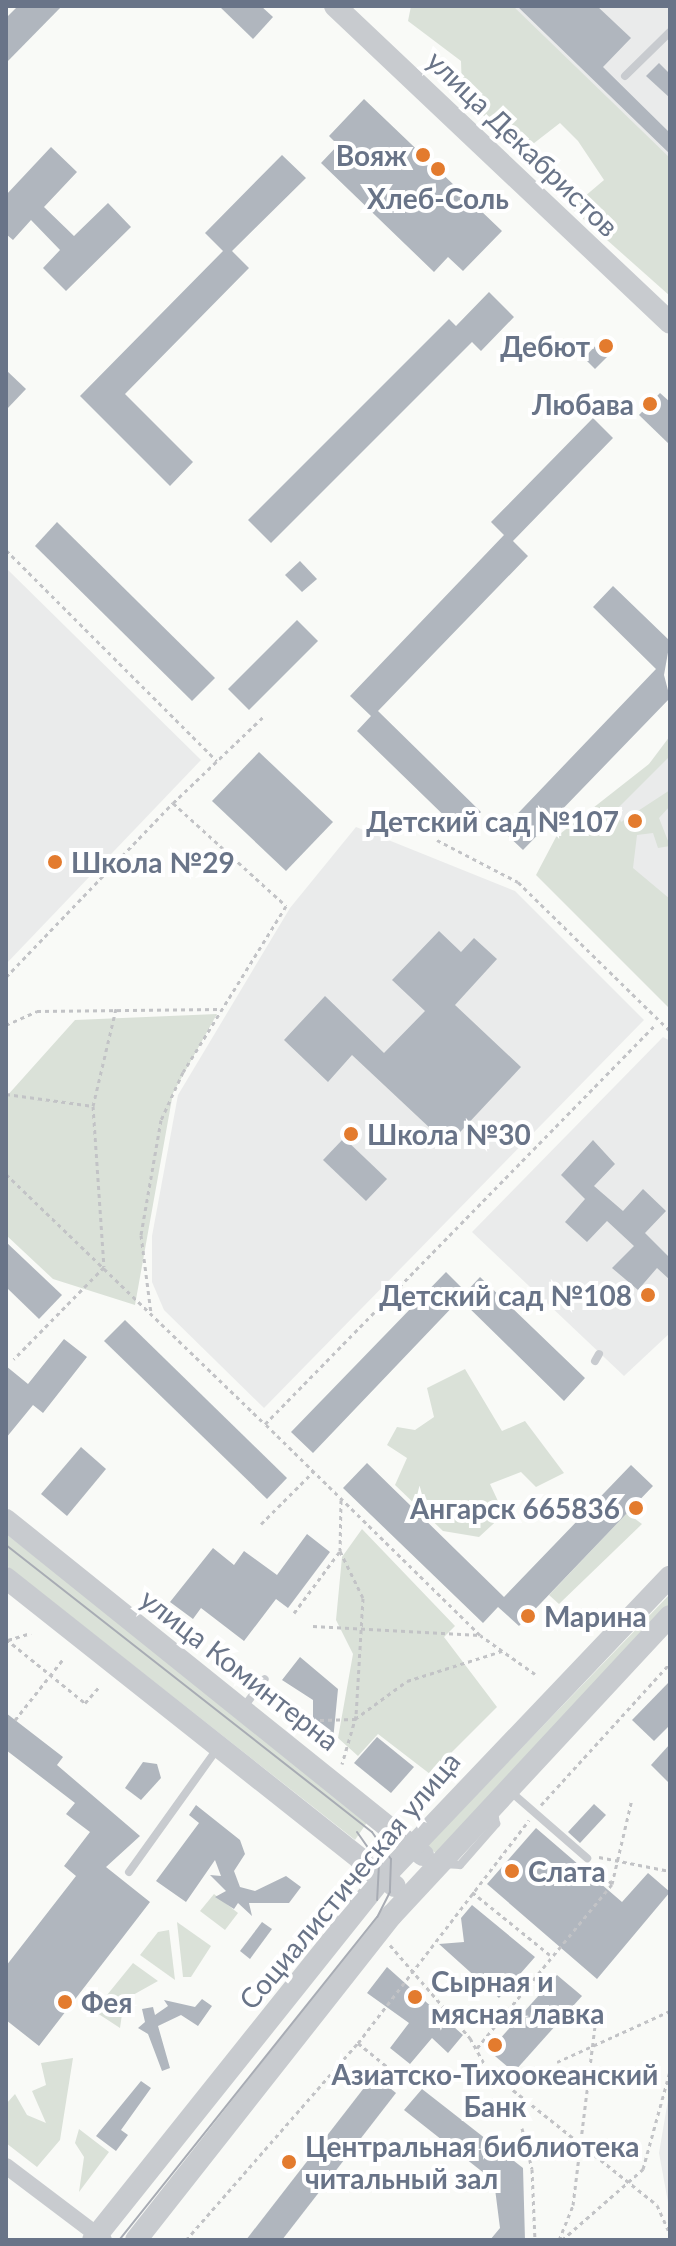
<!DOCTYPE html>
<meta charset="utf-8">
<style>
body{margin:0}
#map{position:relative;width:676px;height:2246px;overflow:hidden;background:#f9faf7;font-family:Lato,sans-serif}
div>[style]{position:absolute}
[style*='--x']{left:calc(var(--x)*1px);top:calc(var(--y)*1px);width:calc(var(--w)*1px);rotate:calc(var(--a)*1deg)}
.built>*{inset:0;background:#eaebeb}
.green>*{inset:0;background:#dae1d8}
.building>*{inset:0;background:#b0b6be}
.path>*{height:3px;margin-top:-1.5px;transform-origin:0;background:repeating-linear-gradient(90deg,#c2c3c6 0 4px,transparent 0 8px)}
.service>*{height:8px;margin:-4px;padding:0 4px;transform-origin:4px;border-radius:4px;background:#c8cbcf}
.minor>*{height:16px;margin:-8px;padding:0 8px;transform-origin:8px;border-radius:8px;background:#c8cbcf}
.tertiary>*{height:22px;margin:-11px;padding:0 11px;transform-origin:11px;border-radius:11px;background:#c8cbcf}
.tram>*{height:2px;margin:-1px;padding:0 1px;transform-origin:1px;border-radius:1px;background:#a8acb4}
.dots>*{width:22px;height:22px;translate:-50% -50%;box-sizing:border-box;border:4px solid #fff;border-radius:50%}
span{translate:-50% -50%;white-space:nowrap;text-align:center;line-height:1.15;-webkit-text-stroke:8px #fff;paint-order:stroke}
.street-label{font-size:28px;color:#697488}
.poi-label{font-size:28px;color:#697488;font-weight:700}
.right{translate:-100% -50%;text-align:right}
.left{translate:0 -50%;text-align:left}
.frame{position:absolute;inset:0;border:8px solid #697488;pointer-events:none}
</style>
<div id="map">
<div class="built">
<i style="clip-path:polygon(508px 6px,670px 6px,670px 163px)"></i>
<i style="clip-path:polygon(6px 568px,201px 760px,6px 964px)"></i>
<i style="clip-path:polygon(670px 740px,670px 983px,550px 878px)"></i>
<i style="clip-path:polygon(356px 827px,515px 891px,644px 1020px,264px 1408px,164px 1310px,152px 1282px,152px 1236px,178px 1095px,290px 908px)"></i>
<i style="clip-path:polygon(663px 1037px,670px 1041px,670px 1333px,624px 1376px,472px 1232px)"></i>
<i style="clip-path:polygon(670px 2088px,670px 2213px,659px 2153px)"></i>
</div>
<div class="green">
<i style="clip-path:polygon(411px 6px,513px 6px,670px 158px,670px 296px,571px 208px,604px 180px,578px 141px,560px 123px,520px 154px,462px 93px,461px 61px,408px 21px)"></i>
<i style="clip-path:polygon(670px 736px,670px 756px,616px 810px,621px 822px,670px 790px,670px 806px,659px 818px,670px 846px,658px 848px,653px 833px,637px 835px,633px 868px,670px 899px,670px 1009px,536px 875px,556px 837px,649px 764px)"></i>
<i style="clip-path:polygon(217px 1014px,173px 1093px,135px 1305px,53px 1279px,6px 1235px,6px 1097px,75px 1020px)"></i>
<i style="clip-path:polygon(465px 1369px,502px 1431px,525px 1421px,564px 1473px,536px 1487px,521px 1472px,490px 1484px,504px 1514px,479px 1537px,443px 1531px,395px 1485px,407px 1458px,387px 1445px,397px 1427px,415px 1430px,434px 1417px,427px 1388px)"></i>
<i style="clip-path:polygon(627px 1513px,642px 1524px,559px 1604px,549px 1595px)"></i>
<i style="clip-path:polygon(362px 1529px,455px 1626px,444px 1637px,497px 1707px,430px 1774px,378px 1734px,358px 1756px,338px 1738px,353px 1654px,336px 1620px,342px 1557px)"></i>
<i style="clip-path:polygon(6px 1534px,370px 1818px,355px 1840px,6px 1565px)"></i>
<i style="clip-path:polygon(670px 1594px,670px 1609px,439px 1856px,427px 1846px)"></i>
<i style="clip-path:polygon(214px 1894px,238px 1913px,225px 1930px,200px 1911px)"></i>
<i style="clip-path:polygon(177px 1922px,211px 1946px,191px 1977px,183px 1977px)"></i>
<i style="clip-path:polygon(169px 1930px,175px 1980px,140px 1955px,158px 1932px)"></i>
<i style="clip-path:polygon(133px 1963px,158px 1981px,124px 2000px,120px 2028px,94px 2011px)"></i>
<i style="clip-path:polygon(73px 2058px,60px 2140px,37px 2167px,6px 2143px,6px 2104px,15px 2094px,27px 2115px,46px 2123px,32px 2091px,46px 2085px,41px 2063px)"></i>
<i style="clip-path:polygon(79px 2129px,109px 2152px,79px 2192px,84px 2157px,75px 2143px)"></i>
</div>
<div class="building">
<i style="clip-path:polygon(18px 6px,62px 6px,6px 63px,6px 18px)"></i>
<i style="clip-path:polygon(219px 6px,261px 6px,273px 17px,253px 39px)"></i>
<i style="clip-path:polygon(517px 6px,597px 6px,631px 38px,603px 67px,670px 133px,670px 154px)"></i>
<i style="clip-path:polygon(659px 63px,670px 74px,670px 98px,646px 76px)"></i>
<i style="clip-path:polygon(364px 99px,502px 231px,463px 271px,448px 257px,434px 272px,321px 163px,338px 145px,329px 136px)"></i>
<i style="clip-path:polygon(51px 147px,77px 172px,44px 207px,74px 236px,108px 203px,131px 227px,66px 291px,43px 268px,60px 250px,31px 220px,13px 240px,6px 234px,6px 195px)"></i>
<i style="clip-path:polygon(282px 155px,306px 178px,232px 251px,249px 268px,125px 394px,193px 462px,170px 486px,80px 396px,223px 251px,205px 233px)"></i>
<i style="clip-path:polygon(489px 292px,514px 317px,481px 351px,472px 342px,271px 543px,248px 520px,449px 319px,456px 326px)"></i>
<i style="clip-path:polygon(600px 341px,612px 352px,595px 369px,584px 358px)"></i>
<i style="clip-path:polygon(6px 370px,26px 389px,6px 410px)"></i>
<i style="clip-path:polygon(660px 393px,670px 402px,670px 445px,639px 415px)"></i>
<i style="clip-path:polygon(593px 418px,613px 438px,513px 541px,528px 556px,378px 711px,481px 812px,461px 832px,357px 731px,371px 716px,350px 696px,504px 535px,491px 522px)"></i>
<i style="clip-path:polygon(57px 522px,215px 678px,192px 701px,35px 546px)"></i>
<i style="clip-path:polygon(300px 561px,317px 579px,302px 592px,285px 575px)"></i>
<i style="clip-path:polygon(613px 586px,670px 641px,664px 675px,670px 698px,523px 850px,502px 830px,656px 669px,593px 607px)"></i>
<i style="clip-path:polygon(297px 620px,318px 641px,249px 710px,228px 689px)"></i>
<i style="clip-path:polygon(259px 752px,333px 822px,286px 871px,212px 801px)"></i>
<i style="clip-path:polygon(439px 931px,461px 952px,474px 938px,497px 959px,455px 1005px,521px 1067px,448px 1145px,352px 1055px,328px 1082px,284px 1040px,325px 996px,384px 1053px,425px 1011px,392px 980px)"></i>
<i style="clip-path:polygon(344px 1138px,387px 1179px,366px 1201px,323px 1160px)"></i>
<i style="clip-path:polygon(593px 1140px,615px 1164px,594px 1186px,623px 1211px,643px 1189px,666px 1211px,645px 1233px,670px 1258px,670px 1280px,657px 1268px,638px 1290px,612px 1268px,634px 1246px,607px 1221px,587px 1242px,565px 1222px,585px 1199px,561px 1175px)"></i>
<i style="clip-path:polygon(6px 1242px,62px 1295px,39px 1319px,6px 1287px)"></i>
<i style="clip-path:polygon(446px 1272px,466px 1292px,480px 1277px,585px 1378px,564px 1401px,460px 1299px,313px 1453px,291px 1432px)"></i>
<i style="clip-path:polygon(125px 1320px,287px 1478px,267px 1499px,104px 1341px)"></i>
<i style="clip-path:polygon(64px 1339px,87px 1357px,43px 1413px,33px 1405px,6px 1438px,6px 1366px,28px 1384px)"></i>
<i style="clip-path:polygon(81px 1447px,106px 1469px,67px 1516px,41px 1494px)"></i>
<i style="clip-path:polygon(367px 1463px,504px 1597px,631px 1465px,653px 1486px,519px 1626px,498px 1607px,483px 1623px,343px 1488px)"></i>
<i style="clip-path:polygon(307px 1534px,330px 1552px,288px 1608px,276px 1599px,244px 1641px,201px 1608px,193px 1619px,170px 1602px,213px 1548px,234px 1565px,244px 1551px,277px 1575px)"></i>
<i style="clip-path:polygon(300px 1657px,338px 1689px,332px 1751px,300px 1727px,313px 1727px,313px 1700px,282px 1680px)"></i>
<i style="clip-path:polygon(670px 1681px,670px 1725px,654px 1741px,632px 1720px)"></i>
<i style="clip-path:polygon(6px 1713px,63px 1757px,57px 1765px,140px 1836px,106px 1867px,150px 1902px,39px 2046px,6px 2020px,6px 1966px,76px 1876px,64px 1866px,90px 1832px,66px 1814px,75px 1803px,6px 1750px)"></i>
<i style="clip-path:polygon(377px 1737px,414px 1767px,391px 1793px,354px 1763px)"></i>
<i style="clip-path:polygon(670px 1744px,670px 1784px,651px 1765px)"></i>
<i style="clip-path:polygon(143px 1762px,157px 1764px,161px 1778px,141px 1800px,125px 1788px)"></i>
<i style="clip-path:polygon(594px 1804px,606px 1815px,580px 1843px,568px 1832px)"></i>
<i style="clip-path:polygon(196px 1805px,240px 1840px,245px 1854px,234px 1871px,240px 1887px,255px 1891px,286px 1876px,301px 1887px,289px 1903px,249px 1903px,252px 1916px,238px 1903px,234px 1909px,215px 1897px,226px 1891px,210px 1875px,221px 1876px,215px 1860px,186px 1902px,156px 1881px,199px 1823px,189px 1815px)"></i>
<i style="clip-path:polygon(536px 1828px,622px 1902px,648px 1873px,670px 1892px,597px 1979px,487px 1884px)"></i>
<i style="clip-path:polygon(472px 1905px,535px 1957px,499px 1998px,439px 1944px,464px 1942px,461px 1918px)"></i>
<i style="clip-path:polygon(262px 1922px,272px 1929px,250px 1959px,240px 1951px)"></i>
<i style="clip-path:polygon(387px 1967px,463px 2035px,448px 2053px,432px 2038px,410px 2064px,390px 2048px,409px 2023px,367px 1993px)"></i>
<i style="clip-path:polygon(557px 1975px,582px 1996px,514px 2072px,489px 2051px)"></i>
<i style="clip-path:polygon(202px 1999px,212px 2006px,198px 2026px,181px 2015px,158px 2026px,170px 2068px,162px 2071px,148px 2034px,138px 2028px,145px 2022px,142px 2009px,153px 2007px,155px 2015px,168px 2006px,164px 2000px,195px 2007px)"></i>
<i style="clip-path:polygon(374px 2075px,396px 2093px,282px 2240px,246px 2240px)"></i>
<i style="clip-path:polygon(141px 2081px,151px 2088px,121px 2130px,128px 2135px,116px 2151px,96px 2136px)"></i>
<i style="clip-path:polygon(422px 2089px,523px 2168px,525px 2240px,490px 2240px,500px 2228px,494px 2181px,404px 2110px)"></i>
</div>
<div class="path">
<i style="--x:6;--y:550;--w:298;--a:45"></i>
<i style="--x:173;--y:803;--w:127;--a:-43.7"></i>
<i style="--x:437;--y:840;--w:91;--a:27.4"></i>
<i style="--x:518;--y:882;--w:213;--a:44.4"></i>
<i style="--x:6;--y:977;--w:241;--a:-46.2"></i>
<i style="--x:173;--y:803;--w:153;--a:42.3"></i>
<i style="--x:286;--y:906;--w:195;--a:121.8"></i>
<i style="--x:183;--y:1072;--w:53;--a:114.6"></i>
<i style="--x:161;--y:1120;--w:117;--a:99.9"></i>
<i style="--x:141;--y:1235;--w:79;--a:82.7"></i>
<i style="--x:6;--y:1025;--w:34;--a:-24"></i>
<i style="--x:37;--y:1011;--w:183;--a:-0.6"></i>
<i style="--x:6;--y:1094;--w:88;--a:7.9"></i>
<i style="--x:93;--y:1106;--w:161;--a:86.1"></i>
<i style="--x:104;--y:1267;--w:129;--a:134.4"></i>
<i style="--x:93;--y:1106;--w:100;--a:-76.7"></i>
<i style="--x:6;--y:1174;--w:360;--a:44"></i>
<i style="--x:341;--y:1500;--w:51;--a:91.1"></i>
<i style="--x:340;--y:1551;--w:52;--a:63.9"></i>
<i style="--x:363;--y:1598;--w:118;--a:93.4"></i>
<i style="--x:356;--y:1716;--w:50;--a:106.3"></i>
<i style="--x:261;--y:1524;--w:74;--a:-45"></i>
<i style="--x:294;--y:1613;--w:77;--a:-53.4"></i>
<i style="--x:313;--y:1626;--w:167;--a:3.1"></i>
<i style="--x:6;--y:1639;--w:102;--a:39"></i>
<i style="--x:85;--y:1703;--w:23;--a:-49"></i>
<i style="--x:8;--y:1640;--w:24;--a:-17"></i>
<i style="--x:535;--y:1674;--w:67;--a:-144.7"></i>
<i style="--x:480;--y:1635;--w:301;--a:-135.5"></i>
<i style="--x:265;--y:1424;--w:559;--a:-45.65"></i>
<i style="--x:15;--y:1720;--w:79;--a:-51.7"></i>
<i style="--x:288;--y:1721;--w:67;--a:-1.7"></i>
<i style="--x:355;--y:1719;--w:64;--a:-36.2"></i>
<i style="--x:407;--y:1681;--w:100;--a:-17.5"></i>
<i style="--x:541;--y:1805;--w:192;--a:-47.7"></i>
<i style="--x:599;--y:1857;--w:72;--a:11.2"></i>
<i style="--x:612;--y:1884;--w:87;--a:-76.8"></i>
<i style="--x:472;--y:1892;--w:100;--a:38.9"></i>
<i style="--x:390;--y:1945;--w:123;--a:49.3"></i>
<i style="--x:470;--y:2038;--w:37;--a:61"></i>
<i style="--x:488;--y:2070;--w:216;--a:38.6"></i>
<i style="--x:657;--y:2205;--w:32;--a:66"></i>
<i style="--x:358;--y:2043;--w:62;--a:39.1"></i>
<i style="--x:477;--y:2048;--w:212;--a:-50.5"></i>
<i style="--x:612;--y:1884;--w:23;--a:-133"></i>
<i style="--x:557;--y:2062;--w:124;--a:-24.3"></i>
<i style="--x:522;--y:2128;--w:42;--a:76.3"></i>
<i style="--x:532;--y:2169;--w:71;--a:87.6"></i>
<i style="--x:186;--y:2240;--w:262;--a:-48.9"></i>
<i style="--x:358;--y:2043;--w:281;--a:-52.5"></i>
<i style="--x:559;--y:2240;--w:38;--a:-68"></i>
<i style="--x:573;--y:2205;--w:189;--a:-83"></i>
<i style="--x:562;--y:2240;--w:108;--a:-41.2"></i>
<i style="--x:643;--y:2169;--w:102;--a:-74.6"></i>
</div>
<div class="service">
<i style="--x:625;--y:76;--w:63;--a:-44.4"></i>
<i style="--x:595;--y:1361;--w:8;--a:-60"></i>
<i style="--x:243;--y:1708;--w:36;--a:-53"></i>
<i style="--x:511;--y:1792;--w:101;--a:41"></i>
<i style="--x:443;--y:1864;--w:17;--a:3"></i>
<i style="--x:460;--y:1865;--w:55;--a:-48.7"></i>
<i style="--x:496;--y:1824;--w:12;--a:-99"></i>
<i style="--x:129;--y:1872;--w:151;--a:-54.4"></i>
</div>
<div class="minor">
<i style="--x:6;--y:2166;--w:123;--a:37.1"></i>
</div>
<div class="tertiary">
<i style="--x:335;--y:6;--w:461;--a:43.4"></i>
<i style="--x:6;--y:1520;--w:535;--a:38.78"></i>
<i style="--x:6;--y:1578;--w:496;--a:38.4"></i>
<i style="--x:93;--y:2240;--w:460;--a:-51.4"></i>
<i style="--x:380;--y:1881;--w:420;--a:-46.4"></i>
<i style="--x:136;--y:2240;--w:414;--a:-51.8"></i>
<i style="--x:392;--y:1915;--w:408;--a:-47.1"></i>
</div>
<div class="tram">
<i style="--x:6;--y:1545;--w:465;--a:38.1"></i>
<i style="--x:372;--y:1832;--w:33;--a:55"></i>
<i style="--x:391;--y:1859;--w:33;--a:92"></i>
<i style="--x:390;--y:1892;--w:28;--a:117"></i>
<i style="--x:377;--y:1917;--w:413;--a:128.6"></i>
<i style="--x:357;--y:1832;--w:39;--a:55"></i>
<i style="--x:379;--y:1864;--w:36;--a:93"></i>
</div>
<div class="dots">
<i style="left:423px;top:155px;background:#e37b2e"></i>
<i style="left:438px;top:169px;background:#e37b2e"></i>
<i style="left:606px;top:346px;background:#e37b2e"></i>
<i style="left:650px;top:404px;background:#e37b2e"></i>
<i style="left:635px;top:821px;background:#e37b2e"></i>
<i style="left:55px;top:862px;background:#e37b2e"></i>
<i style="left:351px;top:1134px;background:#e37b2e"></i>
<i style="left:648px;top:1295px;background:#e37b2e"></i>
<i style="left:636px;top:1508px;background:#e37b2e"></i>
<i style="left:528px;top:1616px;background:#e37b2e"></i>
<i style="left:512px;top:1871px;background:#e37b2e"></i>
<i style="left:415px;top:1997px;background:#e37b2e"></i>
<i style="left:65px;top:2002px;background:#e37b2e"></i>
<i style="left:495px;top:2045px;background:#e37b2e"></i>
<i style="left:289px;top:2162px;background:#e37b2e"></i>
</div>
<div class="street-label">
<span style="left:523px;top:143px;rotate:44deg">улица Декабристов</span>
<span style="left:240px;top:1669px;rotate:38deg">улица Коминтерна</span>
<span style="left:349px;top:1880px;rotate:-50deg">Социалистическая улица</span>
</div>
<div class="poi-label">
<span class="right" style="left:407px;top:155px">Вояж</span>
<span style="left:438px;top:198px">Хлеб-Соль</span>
<span class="right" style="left:590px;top:346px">Дебют</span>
<span class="right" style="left:634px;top:404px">Любава</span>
<span class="right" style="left:619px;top:821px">Детский сад №107</span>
<span class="left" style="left:71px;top:862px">Школа №29</span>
<span class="left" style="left:367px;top:1134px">Школа №30</span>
<span class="right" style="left:632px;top:1295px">Детский сад №108</span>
<span class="right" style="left:620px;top:1508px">Ангарск 665836</span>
<span class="left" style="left:544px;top:1616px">Марина</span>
<span class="left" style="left:528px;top:1871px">Слата</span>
<span class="left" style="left:431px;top:1997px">Сырная и<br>мясная лавка</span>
<span class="left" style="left:81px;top:2002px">Фея</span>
<span style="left:495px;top:2090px">Азиатско-Тихоокеанский<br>Банк</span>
<span class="left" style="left:305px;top:2162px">Центральная библиотека<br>читальный зал</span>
</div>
<div class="frame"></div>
</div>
